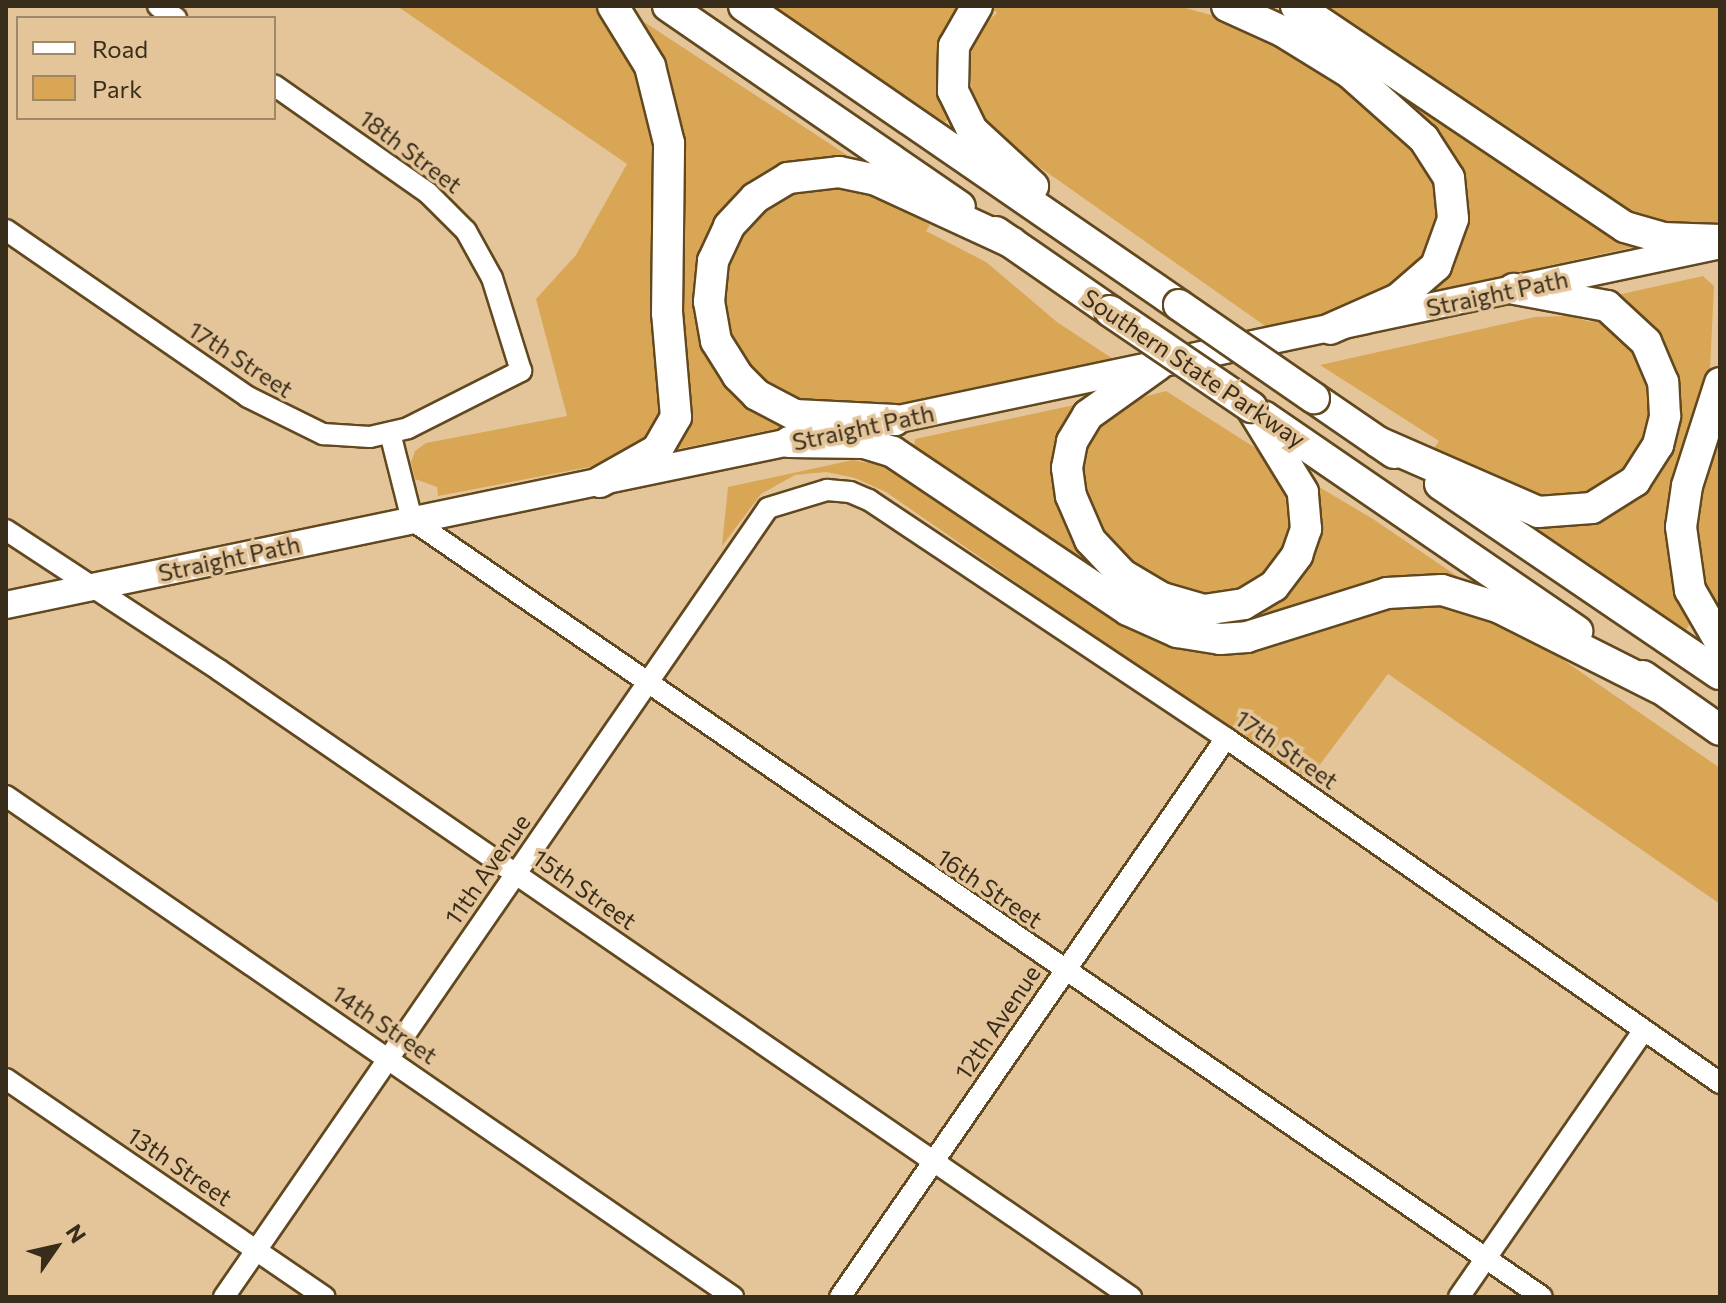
<!DOCTYPE html>
<style>
body{margin:0}
#map{position:relative;width:1726px;height:1303px;overflow:hidden;background:#e4c59a;font-family:Commissioner,sans-serif}
div>[style]{position:absolute}
[style*='--x']{left:calc(var(--x)*1px);top:calc(var(--y)*1px);width:calc(var(--w)*1px);rotate:calc(var(--a)*1deg)}
.green>*{inset:0;background:#d9a655}
.roads{filter:drop-shadow(2px 0 #62481f) drop-shadow(-2px 0 #62481f) drop-shadow(0 2px #62481f) drop-shadow(0 -2px #62481f)}
.minor>*{height:20px;margin:-10px;padding:0 10px;transform-origin:10px;border-radius:10px;background:#fff}
.major>*{height:26px;margin:-13px;padding:0 13px;transform-origin:13px;border-radius:13px;background:#fff}
.highway>*{height:30px;margin:-15px;padding:0 15px;transform-origin:15px;border-radius:15px;background:#fff}
.bridges{filter:drop-shadow(2px 0 #62481f) drop-shadow(-2px 0 #62481f) drop-shadow(0 2px #62481f) drop-shadow(0 -2px #62481f)}
.highway-bridge>*{height:30px;margin:-15px;padding:0 15px;transform-origin:15px;border-radius:15px;background:#fff}
span{translate:-50% -50%;white-space:nowrap;text-align:center;line-height:1.15;-webkit-text-stroke:7px #e4c59a;paint-order:stroke}
.street-label{font-size:24px;color:#382c1b}
.frame{position:absolute;inset:0;border:8px solid #382c1b;pointer-events:none}
.legend{position:absolute;left:16px;top:16px;width:260px;height:104px;box-sizing:border-box;background:#e4c59a;border:2px solid #9f8867;margin:0;padding:10px 14px;list-style:none;font-size:24px;color:#382c1b}
.legend li{display:flex;align-items:center;gap:16px;height:40px}
.legend b{width:40px;border:2px solid #9f8867}
.north{position:absolute;left:16px;top:1207px;width:80px;height:80px;-webkit-text-stroke:6px #e4c59a;paint-order:stroke;rotate:56deg;font-size:22px;font-weight:700;line-height:32px;text-align:center;color:#382c1b}
.north::after{content:'';display:block;margin:auto;width:28px;height:36px;background:#382c1b;clip-path:polygon(50% 0,100% 100%,50% 72%,0 100%)}
</style>
<div id="map">
<div class="green">
<i style="clip-path:polygon(397px 6px,595px 6px,632px 60px,653px 116px,666px 414px,631px 459px,438px 496px,437px 487px,415px 479px,411px 462px,415px 451px,426px 443px,567px 416px,536px 299px,576px 255px,627px 164px)"></i>
<i style="clip-path:polygon(771px 6px,965px 6px,941px 94px,949px 118px,945px 122px,893px 91px)"></i>
<i style="clip-path:polygon(990px 6px,1178px 6px,1211px 15px,1287px 48px,1357px 94px,1411px 144px,1434px 175px,1443px 207px,1425px 268px,1358px 307px,1268px 328px,1001px 140px,973px 102px,969px 59px,979px 28px,997px 13px)"></i>
<i style="clip-path:polygon(1315px 6px,1720px 6px,1720px 229px,1643px 227px)"></i>
<i style="clip-path:polygon(629px 12px,859px 163px,829px 165px,715px 224px,695px 277px,703px 338px,720px 379px,755px 411px,785px 427px,668px 451px,679px 165px)"></i>
<i style="clip-path:polygon(1390px 81px,1638px 246px,1424px 293px,1440px 276px,1435px 140px,1443px 137px,1385px 88px)"></i>
<i style="clip-path:polygon(827px 184px,871px 189px,930px 225px,926px 231px,986px 262px,1057px 322px,1113px 359px,849px 415px,764px 393px,726px 351px,716px 297px,730px 243px,768px 202px)"></i>
<i style="clip-path:polygon(1703px 276px,1714px 286px,1709px 391px,1671px 503px,1669px 550px,1690px 624px,1685px 631px,1529px 527px,1533px 522px,1590px 521px,1674px 410px,1608px 297px)"></i>
<i style="clip-path:polygon(1597px 315px,1619px 329px,1643px 362px,1653px 405px,1646px 444px,1629px 476px,1600px 497px,1531px 505px,1433px 450px,1439px 441px,1320px 365px,1535px 317px,1569px 316px,1591px 322px)"></i>
<i style="clip-path:polygon(1166px 391px,1257px 449px,1284px 477px,1295px 513px,1290px 552px,1265px 585px,1230px 602px,1141px 580px,1099px 538px,1075px 483px,1078px 442px,1125px 402px)"></i>
<i style="clip-path:polygon(1093px 401px,1059px 447px,1100px 572px,1093px 581px,902px 447px,914px 446px,915px 439px)"></i>
<i style="clip-path:polygon(1720px 420px,1720px 634px,1701px 598px,1691px 508px)"></i>
<i style="clip-path:polygon(870px 457px,903px 473px,1126px 626px,1169px 645px,1217px 652px,1269px 647px,1386px 607px,1433px 600px,1521px 631px,1720px 768px,1720px 904px,1388px 674px,1309px 779px,1293px 768px,1288px 771px,886px 492px,855px 478px,826px 472px,795px 475px,761px 494px,722px 546px,728px 487px,853px 460px,867px 463px)"></i>
<i style="clip-path:polygon(1314px 484px,1373px 519px,1479px 591px,1271px 625px,1262px 608px)"></i>
</div>
<div class="roads">
<div class="minor">
<i style="--x:158;--y:6;--w:22;--a:34"></i>
<i style="--x:6;--y:230;--w:294;--a:34.6"></i>
<i style="--x:248;--y:397;--w:84;--a:26.3"></i>
<i style="--x:323;--y:434;--w:47;--a:3.7"></i>
<i style="--x:370;--y:437;--w:39;--a:-13"></i>
<i style="--x:408;--y:428;--w:127;--a:-26.8"></i>
<i style="--x:521;--y:371;--w:97;--a:-107.3"></i>
<i style="--x:492;--y:278;--w:54;--a:-119"></i>
<i style="--x:466;--y:231;--w:54;--a:-135"></i>
<i style="--x:428;--y:193;--w:188;--a:-145"></i>
<i style="--x:390;--y:433;--w:90;--a:75.8"></i>
<i style="--x:412;--y:520;--w:1371;--a:34.51"></i>
<i style="--x:6;--y:530;--w:255;--a:33.3"></i>
<i style="--x:219;--y:670;--w:1107;--a:34.51"></i>
<i style="--x:6;--y:796;--w:883;--a:34.57"></i>
<i style="--x:6;--y:1079;--w:386;--a:34.4"></i>
<i style="--x:224;--y:1297;--w:958;--a:-55.41"></i>
<i style="--x:768;--y:508;--w:62;--a:-17"></i>
<i style="--x:827;--y:490;--w:23;--a:5"></i>
<i style="--x:850;--y:492;--w:21;--a:23"></i>
<i style="--x:869;--y:500;--w:429;--a:33.7"></i>
<i style="--x:1226;--y:738;--w:603;--a:34.93"></i>
<i style="--x:840;--y:1297;--w:679;--a:-55.37"></i>
<i style="--x:1459;--y:1297;--w:323;--a:-55.3"></i>
</div>
<div class="major">
<i style="--x:875;--y:424;--w:861;--a:-11.94"></i>
<i style="--x:6;--y:605;--w:820;--a:-11.75"></i>
</div>
<div class="highway">
<i style="--x:668;--y:6;--w:354;--a:34.5"></i>
<i style="--x:744;--y:6;--w:528;--a:34.5"></i>
<i style="--x:977;--y:6;--w:46;--a:119.9"></i>
<i style="--x:954;--y:46;--w:45;--a:91.3"></i>
<i style="--x:953;--y:91;--w:43;--a:64"></i>
<i style="--x:972;--y:130;--w:83;--a:42.6"></i>
<i style="--x:1227;--y:6;--w:60;--a:24.4"></i>
<i style="--x:1282;--y:31;--w:80;--a:31.7"></i>
<i style="--x:1350;--y:73;--w:99;--a:41.7"></i>
<i style="--x:1424;--y:139;--w:46;--a:57.3"></i>
<i style="--x:1449;--y:178;--w:41;--a:84.4"></i>
<i style="--x:1453;--y:219;--w:50;--a:109.9"></i>
<i style="--x:1436;--y:266;--w:50;--a:139"></i>
<i style="--x:1398;--y:299;--w:74;--a:156.2"></i>
<i style="--x:1296;--y:6;--w:396;--a:33.9"></i>
<i style="--x:1625;--y:227;--w:40;--a:16"></i>
<i style="--x:1663;--y:238;--w:57;--a:2"></i>
<i style="--x:996;--y:232;--w:139;--a:34.7"></i>
<i style="--x:1158;--y:365;--w:86;--a:144.5"></i>
<i style="--x:1088;--y:415;--w:31;--a:121"></i>
<i style="--x:1072;--y:442;--w:26;--a:101"></i>
<i style="--x:1067;--y:468;--w:28;--a:82"></i>
<i style="--x:1071;--y:496;--w:48;--a:66.6"></i>
<i style="--x:1090;--y:540;--w:48;--a:46.7"></i>
<i style="--x:1123;--y:575;--w:45;--a:30.5"></i>
<i style="--x:1162;--y:598;--w:44;--a:15.9"></i>
<i style="--x:1204;--y:610;--w:40;--a:-8.5"></i>
<i style="--x:1244;--y:604;--w:35;--a:-31"></i>
<i style="--x:1274;--y:586;--w:39;--a:-53"></i>
<i style="--x:1297;--y:555;--w:28;--a:-71"></i>
<i style="--x:1306;--y:529;--w:37;--a:-95"></i>
<i style="--x:1303;--y:492;--w:100;--a:-121.5"></i>
<i style="--x:1720;--y:383;--w:108;--a:107.8"></i>
<i style="--x:1687;--y:486;--w:41;--a:98.3"></i>
<i style="--x:1681;--y:527;--w:64;--a:81.9"></i>
<i style="--x:1690;--y:590;--w:60;--a:60"></i>
<i style="--x:1314;--y:398;--w:97;--a:34.5"></i>
<i style="--x:1263;--y:416;--w:381;--a:34.4"></i>
<i style="--x:895;--y:420;--w:100;--a:-177.1"></i>
<i style="--x:795;--y:415;--w:43;--a:-152.2"></i>
<i style="--x:757;--y:395;--w:27;--a:-135"></i>
<i style="--x:738;--y:376;--w:41;--a:-122.2"></i>
<i style="--x:716;--y:341;--w:40;--a:-100"></i>
<i style="--x:709;--y:302;--w:41;--a:-84.4"></i>
<i style="--x:713;--y:261;--w:38;--a:-65"></i>
<i style="--x:729;--y:226;--w:38;--a:-47"></i>
<i style="--x:755;--y:198;--w:39;--a:-31"></i>
<i style="--x:788;--y:178;--w:51;--a:-6.7"></i>
<i style="--x:839;--y:172;--w:38;--a:12"></i>
<i style="--x:876;--y:180;--w:149;--a:24.7"></i>
<i style="--x:789;--y:442;--w:75;--a:0.8"></i>
<i style="--x:864;--y:443;--w:30;--a:17"></i>
<i style="--x:893;--y:452;--w:283;--a:33.9"></i>
<i style="--x:1128;--y:610;--w:54;--a:24.2"></i>
<i style="--x:1177;--y:632;--w:44;--a:9.2"></i>
<i style="--x:1220;--y:639;--w:27;--a:-4"></i>
<i style="--x:1247;--y:637;--w:147;--a:-17.4"></i>
<i style="--x:1387;--y:593;--w:55;--a:-3.1"></i>
<i style="--x:1442;--y:590;--w:61;--a:17.2"></i>
<i style="--x:1500;--y:608;--w:178;--a:26.7"></i>
<i style="--x:1378;--y:442;--w:175;--a:23.6"></i>
<i style="--x:1538;--y:512;--w:54;--a:-4.2"></i>
<i style="--x:1592;--y:508;--w:51;--a:-32.1"></i>
<i style="--x:1635;--y:481;--w:43;--a:-57.4"></i>
<i style="--x:1658;--y:445;--w:30;--a:-76"></i>
<i style="--x:1665;--y:416;--w:34;--a:-93"></i>
<i style="--x:1663;--y:382;--w:43;--a:-113"></i>
<i style="--x:1646;--y:342;--w:53;--a:-137.3"></i>
<i style="--x:1607;--y:306;--w:95;--a:-169.6"></i>
<i style="--x:600;--y:482;--w:65;--a:-29.3"></i>
<i style="--x:657;--y:450;--w:38;--a:-60"></i>
<i style="--x:676;--y:417;--w:104;--a:-94.9"></i>
<i style="--x:667;--y:313;--w:170;--a:-89.3"></i>
<i style="--x:669;--y:143;--w:79;--a:-103.9"></i>
<i style="--x:650;--y:66;--w:70;--a:-121.7"></i>
<i style="--x:1440;--y:484;--w:338;--a:34.2"></i>
<i style="--x:1643;--y:676;--w:94;--a:35"></i>
</div>
</div>
<div class="bridges">
<div class="highway-bridge">
<i style="--x:1179;--y:305;--w:164;--a:34.6"></i>
<i style="--x:1110;--y:311;--w:171;--a:34.2"></i>
</div>
</div>
<div class="street-label">
<span style="left:411px;top:151px;rotate:37deg">18th Street</span>
<span style="left:1497px;top:293px;rotate:-12deg">Straight Path</span>
<span style="left:241px;top:359px;rotate:33deg">17th Street</span>
<span style="left:1194px;top:368px;rotate:34deg">Southern State Parkway</span>
<span style="left:863px;top:427px;rotate:-12deg">Straight Path</span>
<span style="left:229px;top:558px;rotate:-12deg">Straight Path</span>
<span style="left:1287px;top:749px;rotate:35deg">17th Street</span>
<span style="left:487px;top:869px;rotate:-55deg">11th Avenue</span>
<span style="left:990px;top:888px;rotate:34deg">16th Street</span>
<span style="left:585px;top:889px;rotate:35deg">15th Street</span>
<span style="left:997px;top:1022px;rotate:-56deg">12th Avenue</span>
<span style="left:385px;top:1024px;rotate:34deg">14th Street</span>
<span style="left:180px;top:1166px;rotate:34deg">13th Street</span>
</div>
<div class="frame"></div>
<ul class="legend">
<li><b style="height:10px;background:#fff"></b>Road</li>
<li><b style="height:22px;background:#d9a655"></b>Park</li>
</ul>
<div class="north">N</div>
</div>
